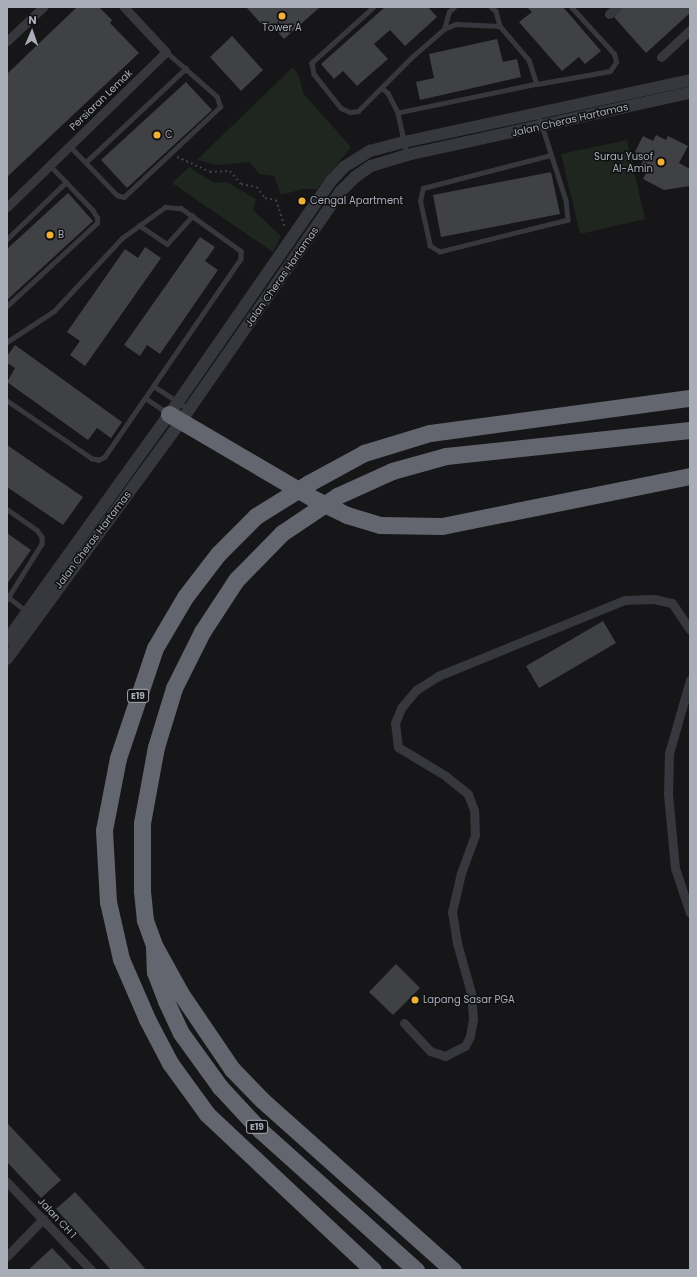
<!DOCTYPE html>
<style>
body{margin:0}
#map{position:relative;width:697px;height:1277px;overflow:hidden;background:#161618;font-family:Poppins,sans-serif}
div>[style]{position:absolute}
[style*='--x']{left:calc(var(--x)*1px);top:calc(var(--y)*1px);width:calc(var(--w)*1px);rotate:calc(var(--a)*1deg)}
.green>*{inset:0;background:#1e261f}
.building>*{inset:0;background:#404145}
.path>*{height:2px;margin-top:-1px;transform-origin:0;background:repeating-linear-gradient(90deg,#3d3f44 0 2px,transparent 0 5px)}
.service>*{height:4.5px;margin:-2.25px;padding:0 2.25px;transform-origin:2.25px;border-radius:2.25px;background:#37383d}
.minor>*{height:9px;margin:-4.5px;padding:0 4.5px;transform-origin:4.5px;border-radius:4.5px;background:#37383d}
.tertiary>*{height:12px;margin:-6px;padding:0 6px;transform-origin:6px;border-radius:6px;background:#37383d}
.motorway>*{height:17px;margin:-8.5px;padding:0 8.5px;transform-origin:8.5px;border-radius:8.5px;background:#63666e}
.motorway-bridge>*{height:17px;margin:-8.5px;padding:0 8.5px;transform-origin:8.5px;border-radius:8.5px;background:#63666e}
.dots>*{width:11px;height:11px;translate:-50% -50%;box-sizing:border-box;border:2px solid #111113;border-radius:50%}
span{translate:-50% -50%;white-space:nowrap;text-align:center;line-height:1.15;-webkit-text-stroke:3px #111113;paint-order:stroke}
.shield-label span{padding:1px 3px;background:#111113;border:1px solid;border-radius:3px;-webkit-text-stroke-width:0}
.shield-label{font-size:9px;color:#a8adb8;font-weight:700}
.poi-label{font-size:10px;color:#a8adb8}
.left{translate:0 -50%;text-align:left}
.right{translate:-100% -50%;text-align:right}
.street-label{font-size:10px;color:#a8adb8}
.frame{position:absolute;inset:0;border:8px solid #a8adb8;pointer-events:none}
.north{position:absolute;left:12px;top:12px;width:40px;height:40px;-webkit-text-stroke:3px #111113;paint-order:stroke;rotate:2deg;font-size:11px;font-weight:700;line-height:16px;text-align:center;color:#a8adb8}
.north::after{content:'';display:block;margin:auto;width:14px;height:18px;background:#a8adb8;clip-path:polygon(50% 0,100% 100%,50% 72%,0 100%)}
</style>
<div id="map">
<div class="green">
<i style="clip-path:polygon(293px 67px,299px 76px,303px 93px,351px 147px,317px 189px,303px 189px,281px 195px,274px 176px,259px 174px,250px 162px,217px 165px,197px 160px)"></i>
<i style="clip-path:polygon(627px 140px,645px 219px,580px 234px,561px 154px)"></i>
<i style="clip-path:polygon(189px 167px,214px 183px,227px 182px,256px 199px,253px 210px,281px 236px,273px 252px,172px 183px)"></i>
</div>
<div class="building">
<i style="clip-path:polygon(77px 7px,99px 7px,112px 20px,110px 23px,139px 53px,7px 177px,7px 74px)"></i>
<i style="clip-path:polygon(246px 7px,320px 7px,284px 39px,271px 24px,266px 29px)"></i>
<i style="clip-path:polygon(385px 7px,428px 7px,437px 17px,405px 46px,390px 30px,374px 44px,388px 59px,357px 86px,343px 71px,334px 79px,321px 64px)"></i>
<i style="clip-path:polygon(527px 7px,563px 7px,601px 51px,585px 64px,579px 57px,562px 71px,519px 22px,532px 12px)"></i>
<i style="clip-path:polygon(623px 7px,690px 7px,690px 13px,646px 53px,614px 17px)"></i>
<i style="clip-path:polygon(232px 36px,263px 70px,241px 91px,210px 57px)"></i>
<i style="clip-path:polygon(497px 39px,503px 62px,517px 59px,521px 77px,420px 100px,416px 82px,434px 78px,429px 54px)"></i>
<i style="clip-path:polygon(186px 82px,212px 110px,127px 188px,101px 160px)"></i>
<i style="clip-path:polygon(656px 135px,666px 140px,668px 136px,688px 146px,679px 163px,690px 169px,690px 186px,664px 190px,643px 179px,647px 171px,640px 167px,643px 161px,633px 156px,643px 136px,653px 141px)"></i>
<i style="clip-path:polygon(551px 172px,560px 214px,441px 237px,433px 195px)"></i>
<i style="clip-path:polygon(68px 193px,93px 221px,7px 300px,7px 249px)"></i>
<i style="clip-path:polygon(200px 237px,215px 247px,205px 261px,218px 270px,160px 354px,147px 345px,140px 356px,124px 345px)"></i>
<i style="clip-path:polygon(145px 247px,161px 258px,85px 366px,70px 355px,80px 341px,67px 332px,125px 249px,138px 258px)"></i>
<i style="clip-path:polygon(15px 345px,122px 422px,111px 438px,97px 428px,88px 440px,7px 382px,15px 368px,7px 363px,7px 356px)"></i>
<i style="clip-path:polygon(7px 445px,83px 497px,63px 525px,7px 487px)"></i>
<i style="clip-path:polygon(7px 533px,31px 550px,7px 584px)"></i>
<i style="clip-path:polygon(603px 621px,616px 643px,539px 688px,526px 666px)"></i>
<i style="clip-path:polygon(396px 964px,420px 988px,393px 1015px,369px 992px)"></i>
<i style="clip-path:polygon(7px 1123px,61px 1180px,41px 1198px,7px 1162px)"></i>
<i style="clip-path:polygon(75px 1192px,136px 1258px,146px 1270px,111px 1270px,56px 1209px)"></i>
<i style="clip-path:polygon(52px 1248px,73px 1270px,28px 1270px)"></i>
</div>
<div class="path">
<i style="--x:177;--y:157;--w:36;--a:24"></i>
<i style="--x:210;--y:172;--w:20;--a:-3"></i>
<i style="--x:230;--y:171;--w:17;--a:50"></i>
<i style="--x:241;--y:184;--w:16;--a:11"></i>
<i style="--x:257;--y:187;--w:14;--a:54"></i>
<i style="--x:265;--y:198;--w:11;--a:10"></i>
<i style="--x:276;--y:200;--w:28;--a:72"></i>
</div>
<div class="service">
<i style="--x:374;--y:7;--w:84;--a:137.9"></i>
<i style="--x:312;--y:63;--w:11;--a:80"></i>
<i style="--x:314;--y:74;--w:43;--a:51.5"></i>
<i style="--x:341;--y:108;--w:10;--a:24"></i>
<i style="--x:350;--y:112;--w:8;--a:-7"></i>
<i style="--x:358;--y:111;--w:76;--a:-45"></i>
<i style="--x:412;--y:57;--w:43;--a:-41.2"></i>
<i style="--x:444;--y:29;--w:13;--a:-23"></i>
<i style="--x:456;--y:24;--w:44;--a:2.6"></i>
<i style="--x:500;--y:26;--w:45;--a:49.5"></i>
<i style="--x:529;--y:60;--w:25;--a:72"></i>
<i style="--x:537;--y:84;--w:142;--a:168.2"></i>
<i style="--x:491;--y:7;--w:6;--a:39"></i>
<i style="--x:496;--y:11;--w:16;--a:75"></i>
<i style="--x:444;--y:29;--w:18;--a:-74"></i>
<i style="--x:449;--y:12;--w:7;--a:-45"></i>
<i style="--x:537;--y:84;--w:74;--a:-10.1"></i>
<i style="--x:610;--y:71;--w:11;--a:-56"></i>
<i style="--x:616;--y:62;--w:8;--a:-104"></i>
<i style="--x:614;--y:54;--w:64;--a:-132.5"></i>
<i style="--x:382;--y:88;--w:8;--a:40"></i>
<i style="--x:388;--y:93;--w:22;--a:63"></i>
<i style="--x:398;--y:113;--w:43;--a:77.9"></i>
<i style="--x:538;--y:113;--w:91;--a:72.2"></i>
<i style="--x:566;--y:200;--w:20;--a:84"></i>
<i style="--x:568;--y:220;--w:132;--a:166"></i>
<i style="--x:440;--y:252;--w:12;--a:-149"></i>
<i style="--x:430;--y:246;--w:46;--a:-102.5"></i>
<i style="--x:420;--y:201;--w:13;--a:-77"></i>
<i style="--x:423;--y:188;--w:132;--a:-14.5"></i>
<i style="--x:70;--y:146;--w:68;--a:46.2"></i>
<i style="--x:117;--y:195;--w:7;--a:16"></i>
<i style="--x:124;--y:197;--w:132;--a:-43.2"></i>
<i style="--x:220;--y:107;--w:10;--a:-107"></i>
<i style="--x:217;--y:97;--w:68;--a:-138.6"></i>
<i style="--x:86;--y:162;--w:137;--a:-43.2"></i>
<i style="--x:139;--y:225;--w:34;--a:34"></i>
<i style="--x:167;--y:244;--w:38;--a:-48"></i>
<i style="--x:7;--y:239;--w:82;--a:-44"></i>
<i style="--x:7;--y:306;--w:122;--a:-42.7"></i>
<i style="--x:97;--y:223;--w:5;--a:-90"></i>
<i style="--x:97;--y:218;--w:8;--a:-120"></i>
<i style="--x:93;--y:211;--w:62;--a:-133.7"></i>
<i style="--x:7;--y:342;--w:56;--a:-33.4"></i>
<i style="--x:54;--y:311;--w:100;--a:-47"></i>
<i style="--x:122;--y:238;--w:53;--a:-35.8"></i>
<i style="--x:165;--y:207;--w:16;--a:4"></i>
<i style="--x:181;--y:208;--w:74;--a:35.6"></i>
<i style="--x:241;--y:251;--w:8;--a:90"></i>
<i style="--x:241;--y:259;--w:240;--a:124.5"></i>
<i style="--x:105;--y:457;--w:7;--a:153"></i>
<i style="--x:99;--y:460;--w:7;--a:-172"></i>
<i style="--x:92;--y:459;--w:103;--a:-145.7"></i>
<i style="--x:155;--y:387;--w:40;--a:32.9"></i>
<i style="--x:147;--y:399;--w:23;--a:34"></i>
<i style="--x:7;--y:509;--w:37;--a:35"></i>
<i style="--x:37;--y:530;--w:9;--a:54"></i>
<i style="--x:42;--y:537;--w:7;--a:90"></i>
<i style="--x:42;--y:544;--w:66;--a:122"></i>
<i style="--x:7;--y:596;--w:24;--a:38"></i>
</div>
<div class="minor">
<i style="--x:609;--y:14;--w:11;--a:-41"></i>
<i style="--x:7;--y:41;--w:50;--a:-43.4"></i>
<i style="--x:661;--y:57;--w:40;--a:-43"></i>
<i style="--x:7;--y:207;--w:222;--a:-44.3"></i>
<i style="--x:166;--y:52;--w:62;--a:-133"></i>
<i style="--x:690;--y:680;--w:76;--a:106"></i>
<i style="--x:669;--y:753;--w:41;--a:91.4"></i>
<i style="--x:668;--y:794;--w:74;--a:84.6"></i>
<i style="--x:675;--y:868;--w:47;--a:71.6"></i>
<i style="--x:404;--y:1023;--w:38;--a:47"></i>
<i style="--x:430;--y:1051;--w:16;--a:18"></i>
<i style="--x:445;--y:1056;--w:22;--a:-27"></i>
<i style="--x:465;--y:1046;--w:11;--a:-63"></i>
<i style="--x:470;--y:1036;--w:17;--a:-80"></i>
<i style="--x:473;--y:1019;--w:26;--a:-94"></i>
<i style="--x:471;--y:993;--w:52;--a:-105.6"></i>
<i style="--x:457;--y:943;--w:31;--a:-99"></i>
<i style="--x:452;--y:912;--w:40;--a:-77"></i>
<i style="--x:461;--y:873;--w:40;--a:-69.8"></i>
<i style="--x:475;--y:835;--w:25;--a:-92"></i>
<i style="--x:474;--y:810;--w:17;--a:-111"></i>
<i style="--x:468;--y:794;--w:28;--a:-141"></i>
<i style="--x:446;--y:776;--w:56;--a:-148.9"></i>
<i style="--x:398;--y:747;--w:24;--a:-97"></i>
<i style="--x:395;--y:723;--w:16;--a:-68"></i>
<i style="--x:401;--y:708;--w:23;--a:-50"></i>
<i style="--x:416;--y:690;--w:26;--a:-32"></i>
<i style="--x:438;--y:676;--w:201;--a:-22.2"></i>
<i style="--x:624;--y:600;--w:30;--a:-2"></i>
<i style="--x:654;--y:599;--w:18;--a:13"></i>
<i style="--x:672;--y:603;--w:32;--a:56"></i>
<i style="--x:7;--y:1182;--w:122;--a:46.3"></i>
<i style="--x:7;--y:1256;--w:52;--a:-45.8"></i>
</div>
<div class="tertiary">
<i style="--x:7;--y:640;--w:293;--a:-54.3"></i>
<i style="--x:178;--y:402;--w:270;--a:-55.3"></i>
<i style="--x:332;--y:180;--w:18;--a:-47"></i>
<i style="--x:344;--y:167;--w:31;--a:-32"></i>
<i style="--x:370;--y:151;--w:35;--a:-15"></i>
<i style="--x:404;--y:142;--w:293;--a:-12.2"></i>
<i style="--x:7;--y:659;--w:295;--a:-53.8"></i>
<i style="--x:181;--y:421;--w:279;--a:-55.2"></i>
<i style="--x:340;--y:192;--w:21;--a:-45"></i>
<i style="--x:355;--y:177;--w:19;--a:-35"></i>
<i style="--x:371;--y:166;--w:38;--a:-17"></i>
<i style="--x:407;--y:155;--w:290;--a:-12.4"></i>
</div>
<div class="motorway">
<i style="--x:169;--y:414;--w:166;--a:30.4"></i>
<i style="--x:312;--y:498;--w:39;--a:26"></i>
<i style="--x:347;--y:515;--w:34;--a:17"></i>
<i style="--x:380;--y:525;--w:62;--a:0.9"></i>
<i style="--x:442;--y:526;--w:253;--a:-11.4"></i>
<i style="--x:154;--y:945;--w:56;--a:61.1"></i>
<i style="--x:181;--y:994;--w:91;--a:55.8"></i>
<i style="--x:232;--y:1069;--w:43;--a:45.9"></i>
<i style="--x:262;--y:1100;--w:256;--a:41.7"></i>
<i style="--x:154;--y:947;--w:25;--a:88"></i>
<i style="--x:155;--y:972;--w:31;--a:69"></i>
<i style="--x:166;--y:1001;--w:35;--a:65"></i>
<i style="--x:181;--y:1033;--w:67;--a:54.2"></i>
<i style="--x:220;--y:1087;--w:59;--a:47.1"></i>
<i style="--x:260;--y:1130;--w:210;--a:41.9"></i>
</div>
<div class="motorway-bridge">
<i style="--x:154;--y:945;--w:27;--a:-110"></i>
<i style="--x:145;--y:920;--w:30;--a:-96"></i>
<i style="--x:142;--y:890;--w:67;--a:-90"></i>
<i style="--x:142;--y:823;--w:77;--a:-79.6"></i>
<i style="--x:156;--y:747;--w:62;--a:-73"></i>
<i style="--x:174;--y:688;--w:63;--a:-63.4"></i>
<i style="--x:202;--y:632;--w:62;--a:-56.8"></i>
<i style="--x:236;--y:580;--w:66;--a:-45.6"></i>
<i style="--x:282;--y:533;--w:66;--a:-33.9"></i>
<i style="--x:337;--y:496;--w:60;--a:-24.4"></i>
<i style="--x:392;--y:471;--w:56;--a:-15.5"></i>
<i style="--x:446;--y:456;--w:245;--a:-6.1"></i>
<i style="--x:373;--y:1270;--w:228;--a:-136.8"></i>
<i style="--x:207;--y:1114;--w:63;--a:-126"></i>
<i style="--x:170;--y:1063;--w:50;--a:-117.6"></i>
<i style="--x:147;--y:1019;--w:65;--a:-113.4"></i>
<i style="--x:121;--y:959;--w:58;--a:-102.8"></i>
<i style="--x:108;--y:902;--w:72;--a:-93.2"></i>
<i style="--x:104;--y:830;--w:73;--a:-79"></i>
<i style="--x:118;--y:758;--w:116;--a:-71.4"></i>
<i style="--x:155;--y:648;--w:59;--a:-59.5"></i>
<i style="--x:185;--y:597;--w:54;--a:-52.5"></i>
<i style="--x:218;--y:554;--w:54;--a:-45"></i>
<i style="--x:256;--y:516;--w:62;--a:-31.9"></i>
<i style="--x:309;--y:483;--w:63;--a:-28.6"></i>
<i style="--x:364;--y:453;--w:69;--a:-16.9"></i>
<i style="--x:430;--y:433;--w:262;--a:-7.7"></i>
</div>
<div class="dots">
<i style="left:282px;top:16px;background:#f2b134"></i>
<i style="left:157px;top:135px;background:#f2b134"></i>
<i style="left:661px;top:162px;background:#f2b134"></i>
<i style="left:302px;top:201px;background:#f2b134"></i>
<i style="left:50px;top:235px;background:#f2b134"></i>
<i style="left:415px;top:1000px;background:#f2b134"></i>
</div>
<div class="shield-label">
<span style="left:138px;top:696px">E19</span>
<span style="left:257px;top:1127px">E19</span>
</div>
<div class="poi-label">
<span style="left:282px;top:28px">Tower A</span>
<span class="left" style="left:165px;top:135px">C</span>
<span class="right" style="left:653px;top:162px">Surau Yusof<br>Al-Amin</span>
<span class="left" style="left:310px;top:201px">Cengal Apartment</span>
<span class="left" style="left:58px;top:235px">B</span>
<span class="left" style="left:423px;top:1000px">Lapang Sasar PGA</span>
</div>
<div class="street-label">
<span style="left:101px;top:100px;rotate:-44deg">Persiaran Lemak</span>
<span style="left:570px;top:120px;rotate:-13deg">Jalan Cheras Hartamas</span>
<span style="left:282px;top:277px;rotate:-55deg">Jalan Cheras Hartamas</span>
<span style="left:93px;top:540px;rotate:-53deg">Jalan Cheras Hartamas</span>
<span style="left:57px;top:1218px;rotate:47deg">Jalan CH 1</span>
</div>
<div class="frame"></div>
<div class="north">N</div>
</div>
